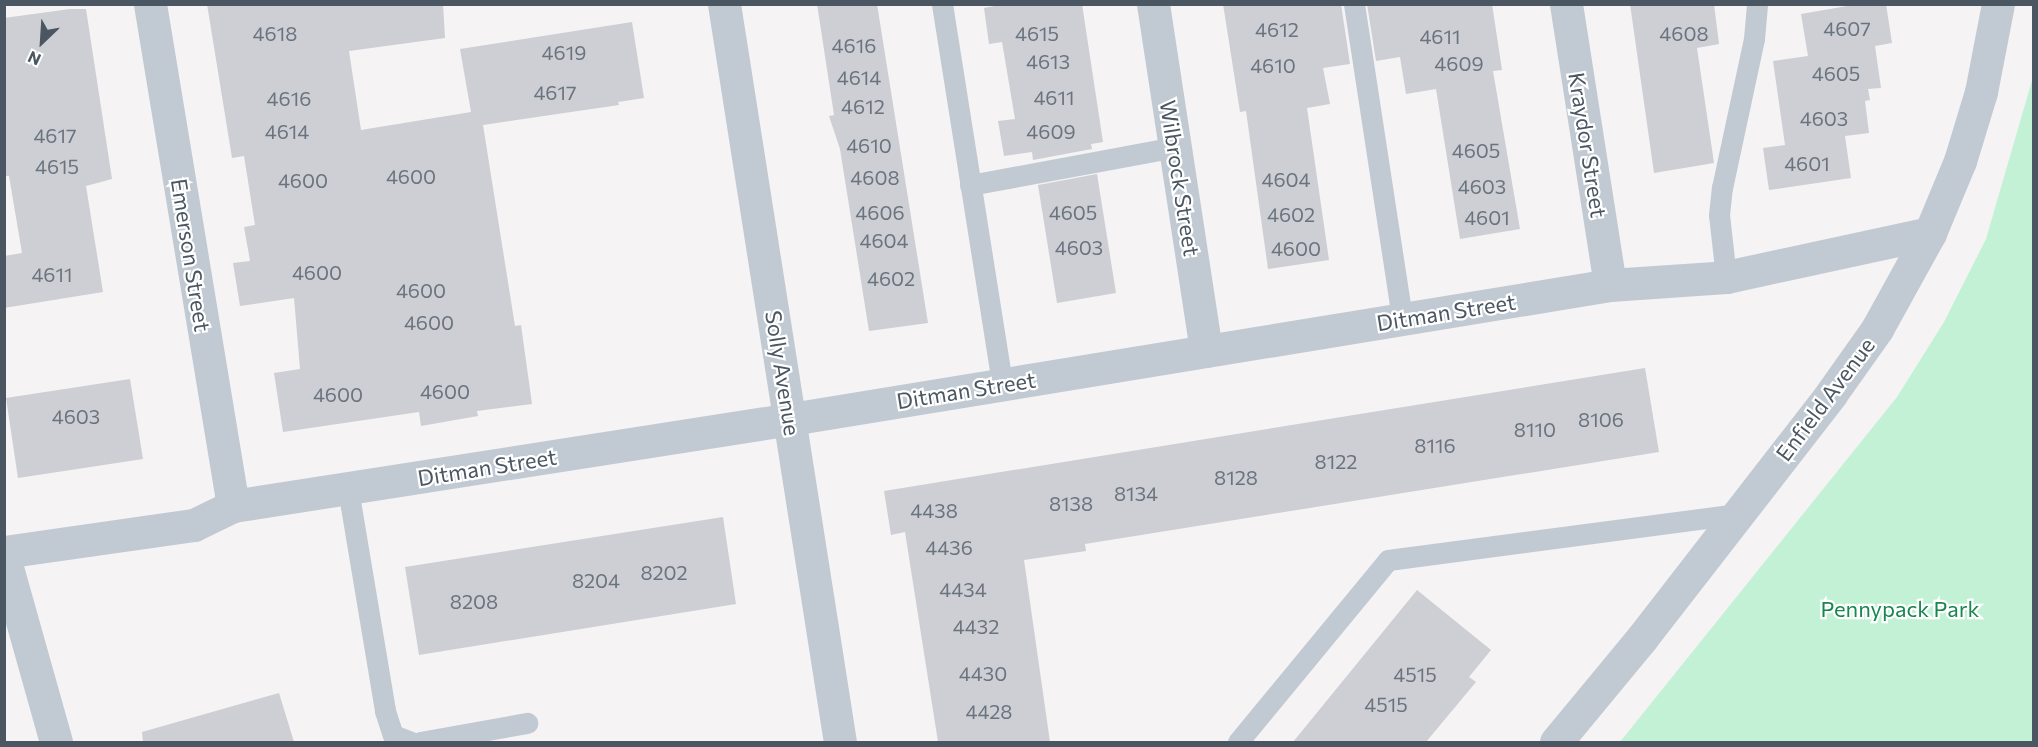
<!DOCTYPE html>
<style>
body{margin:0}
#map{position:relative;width:2038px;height:747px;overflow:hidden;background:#f5f3f3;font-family:Commissioner,sans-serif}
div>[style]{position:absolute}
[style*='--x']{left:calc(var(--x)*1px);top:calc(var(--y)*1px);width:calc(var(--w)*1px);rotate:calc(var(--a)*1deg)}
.green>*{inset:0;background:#c3f1d5}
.building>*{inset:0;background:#cdcfd5}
.lane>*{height:21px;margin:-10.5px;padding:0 10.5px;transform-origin:10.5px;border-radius:10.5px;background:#c1cad2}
.street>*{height:33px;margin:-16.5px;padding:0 16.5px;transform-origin:16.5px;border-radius:16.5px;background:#c1cad2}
span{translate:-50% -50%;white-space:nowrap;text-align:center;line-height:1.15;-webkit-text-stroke:4.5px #fff;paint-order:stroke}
.number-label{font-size:20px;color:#6b747e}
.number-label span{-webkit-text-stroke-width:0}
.street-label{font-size:22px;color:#4a5661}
.park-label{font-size:22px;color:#17864f}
.frame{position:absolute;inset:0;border:6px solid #4a5661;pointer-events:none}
.north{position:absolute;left:12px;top:12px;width:60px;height:60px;-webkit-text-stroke:4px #fff;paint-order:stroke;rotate:205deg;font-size:16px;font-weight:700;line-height:24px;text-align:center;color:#4a5661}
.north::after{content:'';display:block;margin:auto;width:21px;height:27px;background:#4a5661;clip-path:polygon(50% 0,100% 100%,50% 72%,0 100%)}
</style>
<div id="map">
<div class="green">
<i style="clip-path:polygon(2033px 77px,2033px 742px,1620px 742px,1897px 397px,1944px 322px,1986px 239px)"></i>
</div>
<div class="building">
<i style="clip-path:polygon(207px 4px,443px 4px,445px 38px,349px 51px,361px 130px,471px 112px,460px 49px,632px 22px,644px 98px,618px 102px,619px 105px,483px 125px,515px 326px,521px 325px,532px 404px,477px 411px,478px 416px,421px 426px,419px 412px,283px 432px,274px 373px,300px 369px,294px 298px,240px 306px,233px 263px,250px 261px,244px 227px,255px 225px,244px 156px,232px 158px)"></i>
<i style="clip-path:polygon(817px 4px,877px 4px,928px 323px,869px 331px,840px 149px,829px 116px,834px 115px)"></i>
<i style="clip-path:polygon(1005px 4px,1082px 4px,1103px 142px,1091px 144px,1092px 149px,1033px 160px,1032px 152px,1004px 156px,998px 121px,1015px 119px,1002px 42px,989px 44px,984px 8px)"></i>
<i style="clip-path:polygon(1223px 4px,1341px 4px,1350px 64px,1323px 68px,1330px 104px,1307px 108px,1329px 260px,1268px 269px,1246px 111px,1240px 112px)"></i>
<i style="clip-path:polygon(1367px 4px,1492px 4px,1502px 70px,1493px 71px,1520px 229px,1460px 239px,1436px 89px,1406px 94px,1400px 57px,1376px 61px)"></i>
<i style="clip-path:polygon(1630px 4px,1714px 4px,1719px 44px,1697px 48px,1714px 163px,1654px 173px)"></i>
<i style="clip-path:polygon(1859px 4px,1886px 4px,1892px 43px,1875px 46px,1881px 88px,1868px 89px,1870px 100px,1865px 101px,1869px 133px,1845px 136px,1851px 178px,1769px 190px,1763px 148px,1785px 145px,1773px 61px,1808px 56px,1801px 14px)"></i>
<i style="clip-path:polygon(70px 9px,86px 9px,112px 179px,86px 186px,103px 292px,4px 308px,4px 256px,22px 253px,9px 176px,4px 176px,4px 18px)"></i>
<i style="clip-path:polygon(1097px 174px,1116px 293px,1057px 303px,1038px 185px)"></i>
<i style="clip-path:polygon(1645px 368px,1659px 452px,1085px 544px,1086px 551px,1024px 560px,1050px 742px,938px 742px,905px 532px,891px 535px,884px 491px)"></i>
<i style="clip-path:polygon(130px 379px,143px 459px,18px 478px,6px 398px)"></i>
<i style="clip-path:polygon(723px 517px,736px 604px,419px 655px,405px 567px)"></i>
<i style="clip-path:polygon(1417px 590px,1491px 650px,1469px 677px,1476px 682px,1426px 742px,1293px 742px)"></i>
<i style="clip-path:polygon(279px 693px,294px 742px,143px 742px,142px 732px)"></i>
</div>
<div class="lane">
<i style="--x:942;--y:4;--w:385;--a:81"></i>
<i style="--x:1354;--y:4;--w:319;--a:81.3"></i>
<i style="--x:970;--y:185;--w:208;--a:-10.5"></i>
<i style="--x:1726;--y:277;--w:62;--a:-96.4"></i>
<i style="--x:1719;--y:215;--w:27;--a:-84"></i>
<i style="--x:1722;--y:188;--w:152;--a:-77.9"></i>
<i style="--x:1754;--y:39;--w:35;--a:-85"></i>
<i style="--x:348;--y:489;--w:225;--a:80.5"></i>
<i style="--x:385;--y:711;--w:25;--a:72"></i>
<i style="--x:393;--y:735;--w:19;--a:21"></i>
<i style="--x:420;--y:742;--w:109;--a:-10.1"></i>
<i style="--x:1238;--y:742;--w:236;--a:-50.5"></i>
<i style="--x:1388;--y:560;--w:353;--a:-7.5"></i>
</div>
<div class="street">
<i style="--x:150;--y:4;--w:509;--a:80.61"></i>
<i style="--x:724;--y:4;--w:747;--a:81.07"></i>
<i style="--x:1153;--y:4;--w:351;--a:81.3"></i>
<i style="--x:1566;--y:4;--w:284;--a:81.1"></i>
<i style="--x:4;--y:552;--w:192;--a:-8.1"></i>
<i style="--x:194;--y:525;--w:43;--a:-26"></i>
<i style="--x:233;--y:506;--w:565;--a:-8.86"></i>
<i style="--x:791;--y:419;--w:830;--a:-9.29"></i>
<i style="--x:1610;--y:285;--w:116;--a:-3.9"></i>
<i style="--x:1726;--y:277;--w:209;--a:-12.2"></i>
<i style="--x:4;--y:557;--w:192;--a:74.3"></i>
<i style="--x:1556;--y:742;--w:135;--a:-50.4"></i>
<i style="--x:1642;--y:638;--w:309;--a:-52.2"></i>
<i style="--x:1831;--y:394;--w:80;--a:-54.7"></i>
<i style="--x:1877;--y:329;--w:110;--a:-61.1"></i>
<i style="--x:1930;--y:233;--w:78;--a:-67.4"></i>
<i style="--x:1960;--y:161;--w:72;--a:-73.1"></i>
<i style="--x:1981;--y:92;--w:90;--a:-79.1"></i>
</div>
<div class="number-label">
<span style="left:1847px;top:28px">4607</span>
<span style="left:1277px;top:29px">4612</span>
<span style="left:275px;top:33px">4618</span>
<span style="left:1037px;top:33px">4615</span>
<span style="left:1684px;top:33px">4608</span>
<span style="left:1440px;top:36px">4611</span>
<span style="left:854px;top:45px">4616</span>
<span style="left:564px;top:52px">4619</span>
<span style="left:1048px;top:61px">4613</span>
<span style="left:1459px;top:63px">4609</span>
<span style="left:1273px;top:65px">4610</span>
<span style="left:1836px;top:73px">4605</span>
<span style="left:859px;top:77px">4614</span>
<span style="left:555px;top:92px">4617</span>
<span style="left:1054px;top:97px">4611</span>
<span style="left:289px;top:98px">4616</span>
<span style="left:863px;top:106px">4612</span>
<span style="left:1824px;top:118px">4603</span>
<span style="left:287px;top:131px">4614</span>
<span style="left:1051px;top:131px">4609</span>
<span style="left:55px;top:135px">4617</span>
<span style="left:869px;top:145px">4610</span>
<span style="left:1476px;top:150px">4605</span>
<span style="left:1807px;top:163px">4601</span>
<span style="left:57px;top:166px">4615</span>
<span style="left:411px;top:176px">4600</span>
<span style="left:875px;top:177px">4608</span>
<span style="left:1286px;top:179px">4604</span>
<span style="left:303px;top:180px">4600</span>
<span style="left:1482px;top:186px">4603</span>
<span style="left:880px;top:212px">4606</span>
<span style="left:1073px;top:212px">4605</span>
<span style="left:1291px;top:214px">4602</span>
<span style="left:1487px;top:217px">4601</span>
<span style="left:884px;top:240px">4604</span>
<span style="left:1079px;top:247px">4603</span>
<span style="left:1296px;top:248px">4600</span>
<span style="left:317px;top:272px">4600</span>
<span style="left:52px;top:274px">4611</span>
<span style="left:891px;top:278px">4602</span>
<span style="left:421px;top:290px">4600</span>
<span style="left:429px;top:322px">4600</span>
<span style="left:445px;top:391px">4600</span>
<span style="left:338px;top:394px">4600</span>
<span style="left:76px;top:416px">4603</span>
<span style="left:1601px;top:419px">8106</span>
<span style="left:1535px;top:429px">8110</span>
<span style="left:1435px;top:445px">8116</span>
<span style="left:1336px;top:461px">8122</span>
<span style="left:1236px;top:477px">8128</span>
<span style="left:1136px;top:493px">8134</span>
<span style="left:1071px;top:503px">8138</span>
<span style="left:934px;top:510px">4438</span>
<span style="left:949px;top:547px">4436</span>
<span style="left:664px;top:572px">8202</span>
<span style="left:596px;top:580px">8204</span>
<span style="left:963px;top:589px">4434</span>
<span style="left:474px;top:601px">8208</span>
<span style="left:976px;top:626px">4432</span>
<span style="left:983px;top:673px">4430</span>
<span style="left:1415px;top:674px">4515</span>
<span style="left:1386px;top:704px">4515</span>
<span style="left:989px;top:711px">4428</span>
</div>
<div class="street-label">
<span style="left:1588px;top:145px;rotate:81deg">Kraydor Street</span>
<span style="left:1180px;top:178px;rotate:81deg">Wilbrock Street</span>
<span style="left:191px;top:255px;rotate:81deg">Emerson Street</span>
<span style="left:1446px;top:312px;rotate:-9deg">Ditman Street</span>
<span style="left:783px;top:373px;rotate:81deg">Solly Avenue</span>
<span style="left:966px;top:390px;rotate:-9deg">Ditman Street</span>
<span style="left:1825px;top:399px;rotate:-53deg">Enfield Avenue</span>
<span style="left:487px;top:467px;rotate:-9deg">Ditman Street</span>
</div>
<div class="park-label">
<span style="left:1900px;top:609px">Pennypack Park</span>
</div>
<div class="frame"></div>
<div class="north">N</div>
</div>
